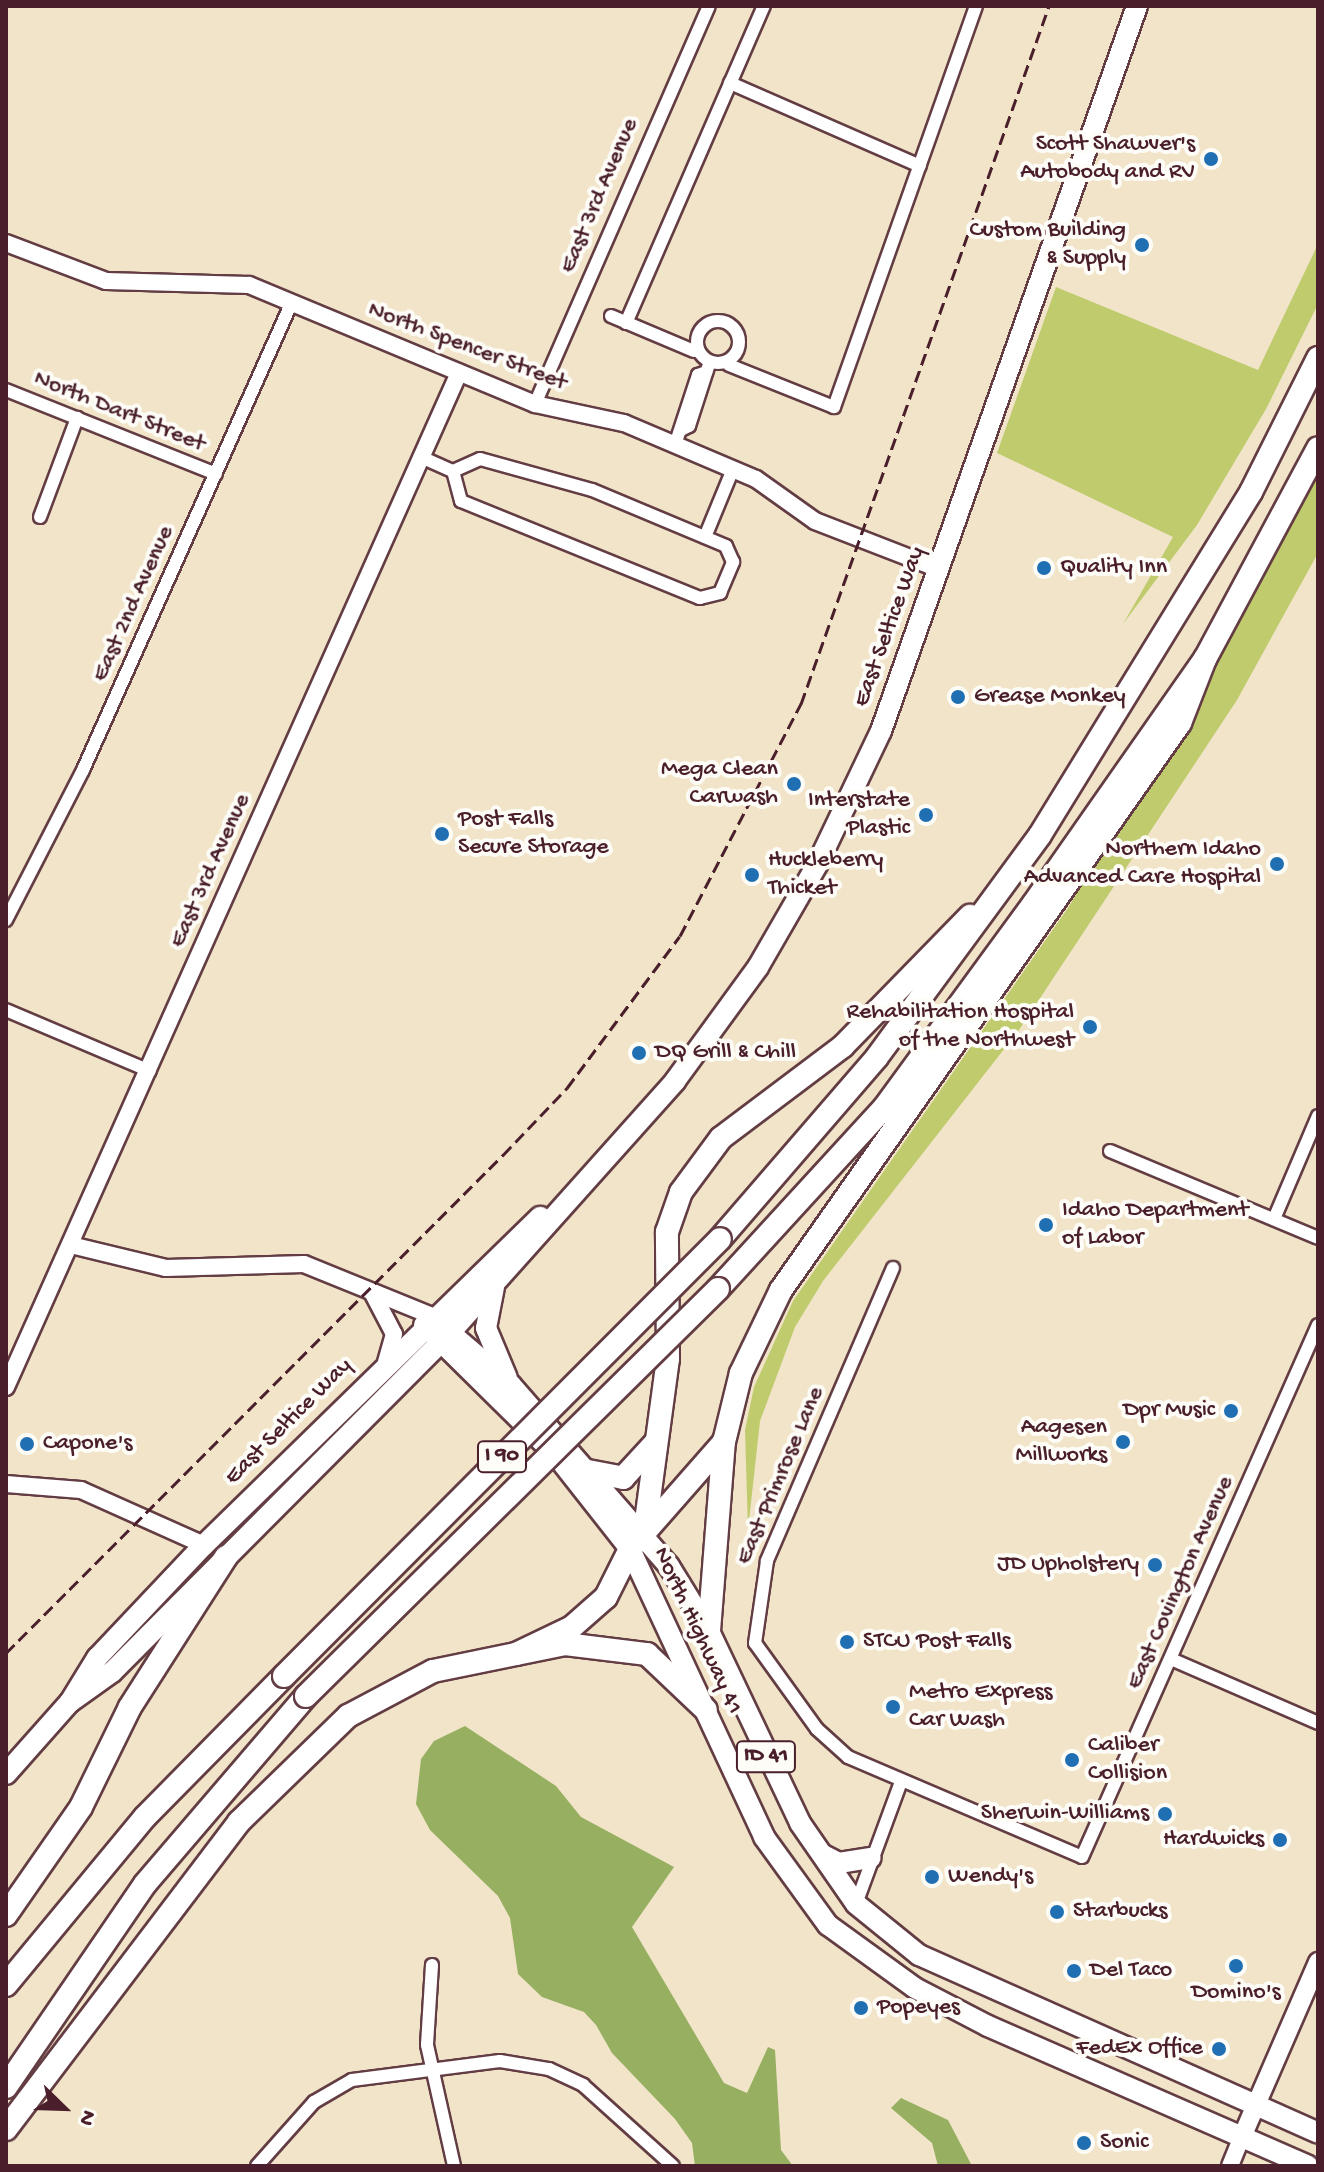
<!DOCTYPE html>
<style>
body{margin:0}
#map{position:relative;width:1324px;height:2172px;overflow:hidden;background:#f1e4c9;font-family:"Gochi Hand",sans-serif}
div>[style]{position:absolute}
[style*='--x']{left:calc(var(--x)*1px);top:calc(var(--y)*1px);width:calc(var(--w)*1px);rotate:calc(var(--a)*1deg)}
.green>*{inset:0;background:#bfcb6d}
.forest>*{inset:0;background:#97af60}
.roads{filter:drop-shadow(2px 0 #633d43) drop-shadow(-2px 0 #633d43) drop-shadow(0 2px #633d43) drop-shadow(0 -2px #633d43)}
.minor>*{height:12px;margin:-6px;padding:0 6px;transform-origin:6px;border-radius:6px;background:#fff}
.minor>.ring{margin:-6px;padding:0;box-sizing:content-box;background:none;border:12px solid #fff;border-radius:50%}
.tertiary>*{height:16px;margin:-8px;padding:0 8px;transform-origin:8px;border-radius:8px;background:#fff}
.secondary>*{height:18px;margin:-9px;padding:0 9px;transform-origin:9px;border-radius:9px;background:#fff}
.primary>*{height:20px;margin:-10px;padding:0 10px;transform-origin:10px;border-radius:10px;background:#fff}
.motorway>*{height:22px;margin:-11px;padding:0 11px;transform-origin:11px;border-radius:11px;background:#fff}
.rail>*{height:3px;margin-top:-1.5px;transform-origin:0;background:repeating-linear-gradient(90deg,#4a1f2b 0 12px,transparent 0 18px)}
.bridges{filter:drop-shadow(2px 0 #633d43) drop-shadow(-2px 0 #633d43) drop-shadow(0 2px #633d43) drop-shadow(0 -2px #633d43)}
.motorway-bridge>*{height:22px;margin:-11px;padding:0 11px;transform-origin:11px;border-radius:11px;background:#fff}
.dots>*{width:22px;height:22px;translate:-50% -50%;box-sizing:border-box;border:4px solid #fdfcf7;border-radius:50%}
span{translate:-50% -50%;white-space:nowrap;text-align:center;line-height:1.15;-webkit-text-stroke:8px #fdfcf7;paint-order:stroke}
.shield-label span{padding:2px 6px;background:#fdfcf7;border:2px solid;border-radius:6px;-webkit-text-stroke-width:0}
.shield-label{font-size:22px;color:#4a1f2b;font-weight:700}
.poi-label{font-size:24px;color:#4a1f2b}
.right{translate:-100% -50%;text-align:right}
.left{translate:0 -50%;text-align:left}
.street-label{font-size:24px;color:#4a1f2b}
.frame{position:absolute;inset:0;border:8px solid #4a1f2b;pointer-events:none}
.north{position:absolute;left:24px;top:2068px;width:80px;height:80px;-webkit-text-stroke:6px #fdfcf7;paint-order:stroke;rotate:113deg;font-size:22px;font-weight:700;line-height:32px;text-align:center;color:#4a1f2b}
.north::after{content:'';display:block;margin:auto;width:28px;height:36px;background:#4a1f2b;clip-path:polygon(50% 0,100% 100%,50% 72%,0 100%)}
</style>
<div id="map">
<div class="green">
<i style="clip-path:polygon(1318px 244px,1318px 304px,1266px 409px,1197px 525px,1123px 624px,1173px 537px,997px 453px,1056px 287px,1258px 370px)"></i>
<i style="clip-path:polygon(1318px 474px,1318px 553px,1237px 700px,1019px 1030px,823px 1281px,795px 1327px,760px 1421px,748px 1530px,745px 1430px,754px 1387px,793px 1301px,1068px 908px,1240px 621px)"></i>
</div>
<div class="forest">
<i style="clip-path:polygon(465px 1726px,556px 1786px,581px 1817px,674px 1867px,632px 1927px,724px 2083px,747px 2093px,768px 2047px,775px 2050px,781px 2150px,793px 2166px,695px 2166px,692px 2143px,675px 2119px,612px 2053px,596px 2025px,584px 2012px,542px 1997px,518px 1974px,510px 1918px,498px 1896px,430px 1830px,416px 1804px,421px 1759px,434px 1741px)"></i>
<i style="clip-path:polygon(901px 2098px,948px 2120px,972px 2166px,938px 2166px,932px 2143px,891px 2108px)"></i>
</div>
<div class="roads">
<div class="minor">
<i style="--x:730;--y:83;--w:207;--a:23.6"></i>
<i style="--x:611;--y:316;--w:90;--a:22.9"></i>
<i class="ring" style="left:697px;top:321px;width:30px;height:30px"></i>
<i style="--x:626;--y:323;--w:346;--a:-66.5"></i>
<i style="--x:729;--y:365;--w:113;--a:21.8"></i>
<i style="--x:834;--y:407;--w:425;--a:-70.5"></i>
<i style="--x:6;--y:390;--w:226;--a:21.8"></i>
<i style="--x:535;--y:404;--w:434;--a:-66.4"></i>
<i style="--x:681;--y:430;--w:9;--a:-27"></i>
<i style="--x:689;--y:426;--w:62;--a:-72.1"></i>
<i style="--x:675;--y:445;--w:74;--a:-71.8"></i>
<i style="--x:698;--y:375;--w:9;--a:-21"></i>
<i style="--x:421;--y:457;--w:35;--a:24"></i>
<i style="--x:453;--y:471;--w:31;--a:75"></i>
<i style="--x:461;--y:501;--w:258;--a:22.1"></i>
<i style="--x:700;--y:598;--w:21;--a:-14"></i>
<i style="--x:720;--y:593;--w:34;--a:-67"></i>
<i style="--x:733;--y:562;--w:17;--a:-114"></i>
<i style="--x:726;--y:546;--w:145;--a:-157.3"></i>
<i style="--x:592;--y:490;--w:116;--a:-164.5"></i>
<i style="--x:480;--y:459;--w:30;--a:156"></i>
<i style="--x:40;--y:517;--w:106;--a:-69.5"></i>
<i style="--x:705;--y:537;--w:74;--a:-67.6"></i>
<i style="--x:6;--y:920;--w:169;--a:-62.8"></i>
<i style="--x:83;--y:770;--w:513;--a:-65.94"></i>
<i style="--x:6;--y:1010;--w:156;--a:23"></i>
<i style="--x:1110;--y:1151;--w:225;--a:22.7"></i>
<i style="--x:1274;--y:1219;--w:112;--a:-66.9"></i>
<i style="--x:893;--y:1268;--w:319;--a:113.3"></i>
<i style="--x:767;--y:1561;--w:83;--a:98.3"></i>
<i style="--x:755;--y:1643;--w:106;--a:54.2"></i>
<i style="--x:817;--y:1729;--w:42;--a:42.1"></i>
<i style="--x:848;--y:1757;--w:254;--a:23.1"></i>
<i style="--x:1082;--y:1857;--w:582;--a:-66.08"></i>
<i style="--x:1171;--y:1659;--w:160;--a:23.5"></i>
<i style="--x:856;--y:1904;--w:130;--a:-69.8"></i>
<i style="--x:432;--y:1965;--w:80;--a:93.6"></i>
<i style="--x:427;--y:2045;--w:124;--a:77.4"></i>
<i style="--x:257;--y:2166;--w:86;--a:-48.3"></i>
<i style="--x:314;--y:2102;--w:44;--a:-30.1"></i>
<i style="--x:352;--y:2080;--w:149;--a:-7.3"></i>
<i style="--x:500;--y:2061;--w:50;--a:9.3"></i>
<i style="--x:549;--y:2069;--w:38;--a:25"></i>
<i style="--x:583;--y:2085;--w:121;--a:42"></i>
</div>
<div class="tertiary">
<i style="--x:6;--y:243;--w:107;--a:20.8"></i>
<i style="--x:106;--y:281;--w:143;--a:1.6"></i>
<i style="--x:249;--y:285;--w:310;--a:22.6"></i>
<i style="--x:535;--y:404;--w:91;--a:12.1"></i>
<i style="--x:624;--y:423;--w:143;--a:23"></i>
<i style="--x:756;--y:479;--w:72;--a:35.4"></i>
<i style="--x:815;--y:521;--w:133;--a:21.2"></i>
<i style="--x:75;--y:1246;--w:94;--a:13.6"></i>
<i style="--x:166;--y:1268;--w:138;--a:-1.7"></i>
<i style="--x:304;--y:1264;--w:138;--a:22.1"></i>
<i style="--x:372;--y:1292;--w:47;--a:62.4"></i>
<i style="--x:394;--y:1334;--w:29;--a:106"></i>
<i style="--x:6;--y:1387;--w:1111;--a:-65.93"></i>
<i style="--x:6;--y:1484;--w:75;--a:4.6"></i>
<i style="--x:81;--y:1490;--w:135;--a:24.1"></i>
<i style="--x:1230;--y:2166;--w:31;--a:-68"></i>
</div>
<div class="secondary">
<i style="--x:1242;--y:2137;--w:191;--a:-66.5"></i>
</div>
<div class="primary">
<i style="--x:494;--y:1287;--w:42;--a:101"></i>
<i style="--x:486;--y:1328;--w:54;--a:67.2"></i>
<i style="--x:424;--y:1325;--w:185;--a:44.6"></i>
<i style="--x:556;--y:1455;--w:120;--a:51.8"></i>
<i style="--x:630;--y:1549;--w:318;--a:65"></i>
<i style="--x:764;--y:1837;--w:109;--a:54"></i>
<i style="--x:828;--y:1925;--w:107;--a:35.9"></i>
<i style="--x:915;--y:1988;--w:82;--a:27.5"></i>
<i style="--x:988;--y:2026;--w:349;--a:23.6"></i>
<i style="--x:441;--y:1325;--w:92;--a:40.6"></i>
<i style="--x:511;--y:1385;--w:240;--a:48.9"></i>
<i style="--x:669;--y:1566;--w:76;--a:58.4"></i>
<i style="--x:709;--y:1631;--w:212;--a:64.6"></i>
<i style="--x:800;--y:1823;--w:98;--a:55.3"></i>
<i style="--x:856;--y:1904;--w:81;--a:39"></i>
<i style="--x:919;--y:1955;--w:437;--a:24"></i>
<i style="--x:70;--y:1702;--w:52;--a:-35.5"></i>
<i style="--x:112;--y:1672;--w:479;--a:-45.1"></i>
<i style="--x:450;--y:1333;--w:338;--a:-48.2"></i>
<i style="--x:675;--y:1081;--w:141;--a:-53.9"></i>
<i style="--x:758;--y:967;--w:120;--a:-60"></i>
<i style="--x:818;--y:863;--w:146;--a:-64.5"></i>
<i style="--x:881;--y:731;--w:769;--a:-70.55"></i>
<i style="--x:6;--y:1774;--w:96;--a:-48.4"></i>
<i style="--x:70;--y:1702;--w:52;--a:-58.5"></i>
<i style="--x:97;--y:1658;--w:156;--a:-46.6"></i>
<i style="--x:204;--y:1545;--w:470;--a:-44.3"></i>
<i style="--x:823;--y:1855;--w:18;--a:27"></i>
<i style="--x:839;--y:1863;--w:32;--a:-9"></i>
</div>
<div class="motorway">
<i style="--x:720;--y:1239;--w:240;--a:-49.2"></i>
<i style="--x:877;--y:1057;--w:275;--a:-53.7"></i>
<i style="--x:1040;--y:835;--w:403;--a:-58.4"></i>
<i style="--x:1251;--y:492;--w:150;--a:-63.4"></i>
<i style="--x:718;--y:1289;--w:246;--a:-47.5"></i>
<i style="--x:884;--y:1108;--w:254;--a:-53.8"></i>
<i style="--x:1034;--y:903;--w:298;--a:-55"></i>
<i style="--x:1205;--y:659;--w:239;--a:-61.8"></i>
<i style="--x:588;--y:1471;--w:36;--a:11"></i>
<i style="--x:623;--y:1478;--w:49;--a:-47.5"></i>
<i style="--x:644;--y:1536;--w:179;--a:-82.3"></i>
<i style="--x:668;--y:1359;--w:127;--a:-90.5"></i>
<i style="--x:667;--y:1232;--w:42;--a:-70.7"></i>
<i style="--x:681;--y:1192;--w:67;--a:-53.5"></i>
<i style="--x:721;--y:1138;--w:153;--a:-37"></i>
<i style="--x:843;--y:1046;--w:182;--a:-45.7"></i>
<i style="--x:709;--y:1631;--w:190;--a:-85.5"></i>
<i style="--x:516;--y:1654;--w:62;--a:-25.7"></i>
<i style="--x:572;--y:1627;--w:45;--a:-41.4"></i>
<i style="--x:606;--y:1597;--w:54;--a:-63.4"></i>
<i style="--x:630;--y:1549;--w:142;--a:-48.7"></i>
<i style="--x:724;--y:1442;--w:71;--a:-76.2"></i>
<i style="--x:741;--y:1373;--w:92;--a:-64.3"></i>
<i style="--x:781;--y:1290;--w:693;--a:-54.87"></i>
<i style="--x:1180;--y:723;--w:69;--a:-68.7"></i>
<i style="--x:6;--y:1915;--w:131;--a:-55.2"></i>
<i style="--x:81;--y:1807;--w:111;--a:-63.9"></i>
<i style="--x:130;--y:1707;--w:178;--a:-57.4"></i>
<i style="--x:6;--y:1985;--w:218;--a:-50.4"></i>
<i style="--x:145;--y:1817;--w:198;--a:-45.4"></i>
<i style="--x:6;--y:2087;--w:246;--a:-55.6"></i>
<i style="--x:145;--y:1884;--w:248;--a:-49.4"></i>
<i style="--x:6;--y:2129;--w:385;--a:-52.8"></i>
<i style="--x:239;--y:1822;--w:152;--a:-44.2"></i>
<i style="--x:348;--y:1716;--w:96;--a:-27.9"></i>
<i style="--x:433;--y:1671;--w:135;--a:-11.6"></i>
<i style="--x:565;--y:1644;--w:83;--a:7"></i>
<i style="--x:647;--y:1654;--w:81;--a:43.5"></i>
</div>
</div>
<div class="rail">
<i style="--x:6;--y:1653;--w:704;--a:-45.06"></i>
<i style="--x:503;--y:1155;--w:93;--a:-46.3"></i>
<i style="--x:567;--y:1088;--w:189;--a:-53.4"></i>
<i style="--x:680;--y:936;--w:262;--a:-62.5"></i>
<i style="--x:801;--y:704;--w:741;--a:-70.44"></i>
</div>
<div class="bridges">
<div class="motorway-bridge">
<i style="--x:284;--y:1676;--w:617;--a:-45.07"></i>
<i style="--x:306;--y:1696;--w:579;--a:-44.65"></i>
</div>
</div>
<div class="dots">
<i style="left:1211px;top:159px;background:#1f6fb2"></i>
<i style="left:1142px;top:245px;background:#1f6fb2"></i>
<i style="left:1044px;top:568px;background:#1f6fb2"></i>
<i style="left:958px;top:697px;background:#1f6fb2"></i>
<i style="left:794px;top:784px;background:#1f6fb2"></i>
<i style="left:926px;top:815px;background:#1f6fb2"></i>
<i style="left:442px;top:834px;background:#1f6fb2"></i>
<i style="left:1277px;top:864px;background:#1f6fb2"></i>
<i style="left:752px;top:875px;background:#1f6fb2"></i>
<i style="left:1090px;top:1027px;background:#1f6fb2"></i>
<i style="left:639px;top:1053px;background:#1f6fb2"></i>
<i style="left:1046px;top:1225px;background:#1f6fb2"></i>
<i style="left:1231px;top:1411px;background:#1f6fb2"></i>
<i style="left:1123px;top:1442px;background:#1f6fb2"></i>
<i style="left:27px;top:1444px;background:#1f6fb2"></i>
<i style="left:1155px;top:1565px;background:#1f6fb2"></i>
<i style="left:847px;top:1642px;background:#1f6fb2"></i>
<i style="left:893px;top:1707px;background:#1f6fb2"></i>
<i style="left:1072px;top:1760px;background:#1f6fb2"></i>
<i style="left:1165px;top:1814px;background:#1f6fb2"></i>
<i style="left:1280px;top:1840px;background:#1f6fb2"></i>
<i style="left:932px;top:1877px;background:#1f6fb2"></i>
<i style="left:1057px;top:1912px;background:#1f6fb2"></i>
<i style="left:1236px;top:1966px;background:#1f6fb2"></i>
<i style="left:1074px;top:1971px;background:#1f6fb2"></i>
<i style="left:861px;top:2008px;background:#1f6fb2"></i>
<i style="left:1219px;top:2049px;background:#1f6fb2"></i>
<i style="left:1084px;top:2143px;background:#1f6fb2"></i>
</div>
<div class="shield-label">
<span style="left:502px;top:1457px">I 90</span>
<span style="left:766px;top:1757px">ID 41</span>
</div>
<div class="poi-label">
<span class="right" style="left:1195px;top:159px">Scott Shawver's<br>Autobody and RV</span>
<span class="right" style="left:1126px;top:245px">Custom Building<br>&amp; Supply</span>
<span class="left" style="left:1060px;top:568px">Quality Inn</span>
<span class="left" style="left:974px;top:697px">Grease Monkey</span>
<span class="right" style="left:778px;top:784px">Mega Clean<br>Carwash</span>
<span class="right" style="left:910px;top:815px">Interstate<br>Plastic</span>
<span class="left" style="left:458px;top:834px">Post Falls<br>Secure Storage</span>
<span class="right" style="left:1261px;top:864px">Northern Idaho<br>Advanced Care Hospital</span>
<span class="left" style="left:768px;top:875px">Huckleberry<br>Thicket</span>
<span class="right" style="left:1074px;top:1027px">Rehabilitation Hospital<br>of the Northwest</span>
<span class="left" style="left:655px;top:1053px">DQ Grill &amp; Chill</span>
<span class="left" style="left:1062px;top:1225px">Idaho Department<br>of Labor</span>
<span class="right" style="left:1215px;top:1411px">Dpr Music</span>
<span class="right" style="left:1107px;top:1442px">Aagesen<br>Millworks</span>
<span class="left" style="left:43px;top:1444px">Capone's</span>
<span class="right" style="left:1139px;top:1565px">JD Upholstery</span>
<span class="left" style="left:863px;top:1642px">STCU Post Falls</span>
<span class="left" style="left:909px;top:1707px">Metro Express<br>Car Wash</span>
<span class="left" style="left:1088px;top:1760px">Caliber<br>Collision</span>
<span class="right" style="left:1149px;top:1814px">Sherwin-Williams</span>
<span class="right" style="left:1264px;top:1840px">Hardwicks</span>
<span class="left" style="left:948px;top:1877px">Wendy's</span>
<span class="left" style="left:1073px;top:1912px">Starbucks</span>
<span class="left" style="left:1090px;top:1971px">Del Taco</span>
<span style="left:1236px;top:1993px">Domino's</span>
<span class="left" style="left:877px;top:2008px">Popeyes</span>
<span class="right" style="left:1203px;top:2049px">FedEx Office</span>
<span class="left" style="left:1100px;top:2143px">Sonic</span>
</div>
<div class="street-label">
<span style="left:600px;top:196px;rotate:-67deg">East 3rd Avenue</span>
<span style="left:467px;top:347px;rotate:21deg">North Spencer Street</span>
<span style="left:119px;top:412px;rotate:22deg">North Dart Street</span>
<span style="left:134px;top:604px;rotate:-66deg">East 2nd Avenue</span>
<span style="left:890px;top:627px;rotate:-70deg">East Seltice Way</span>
<span style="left:211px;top:871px;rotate:-66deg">East 3rd Avenue</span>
<span style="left:289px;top:1422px;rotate:-45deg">East Seltice Way</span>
<span style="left:781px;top:1476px;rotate:-67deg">East Primrose Lane</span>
<span style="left:1181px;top:1583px;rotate:-66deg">East Covington Avenue</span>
<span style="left:697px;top:1631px;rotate:65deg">North Highway 41</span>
</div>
<div class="frame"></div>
<div class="north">N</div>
</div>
